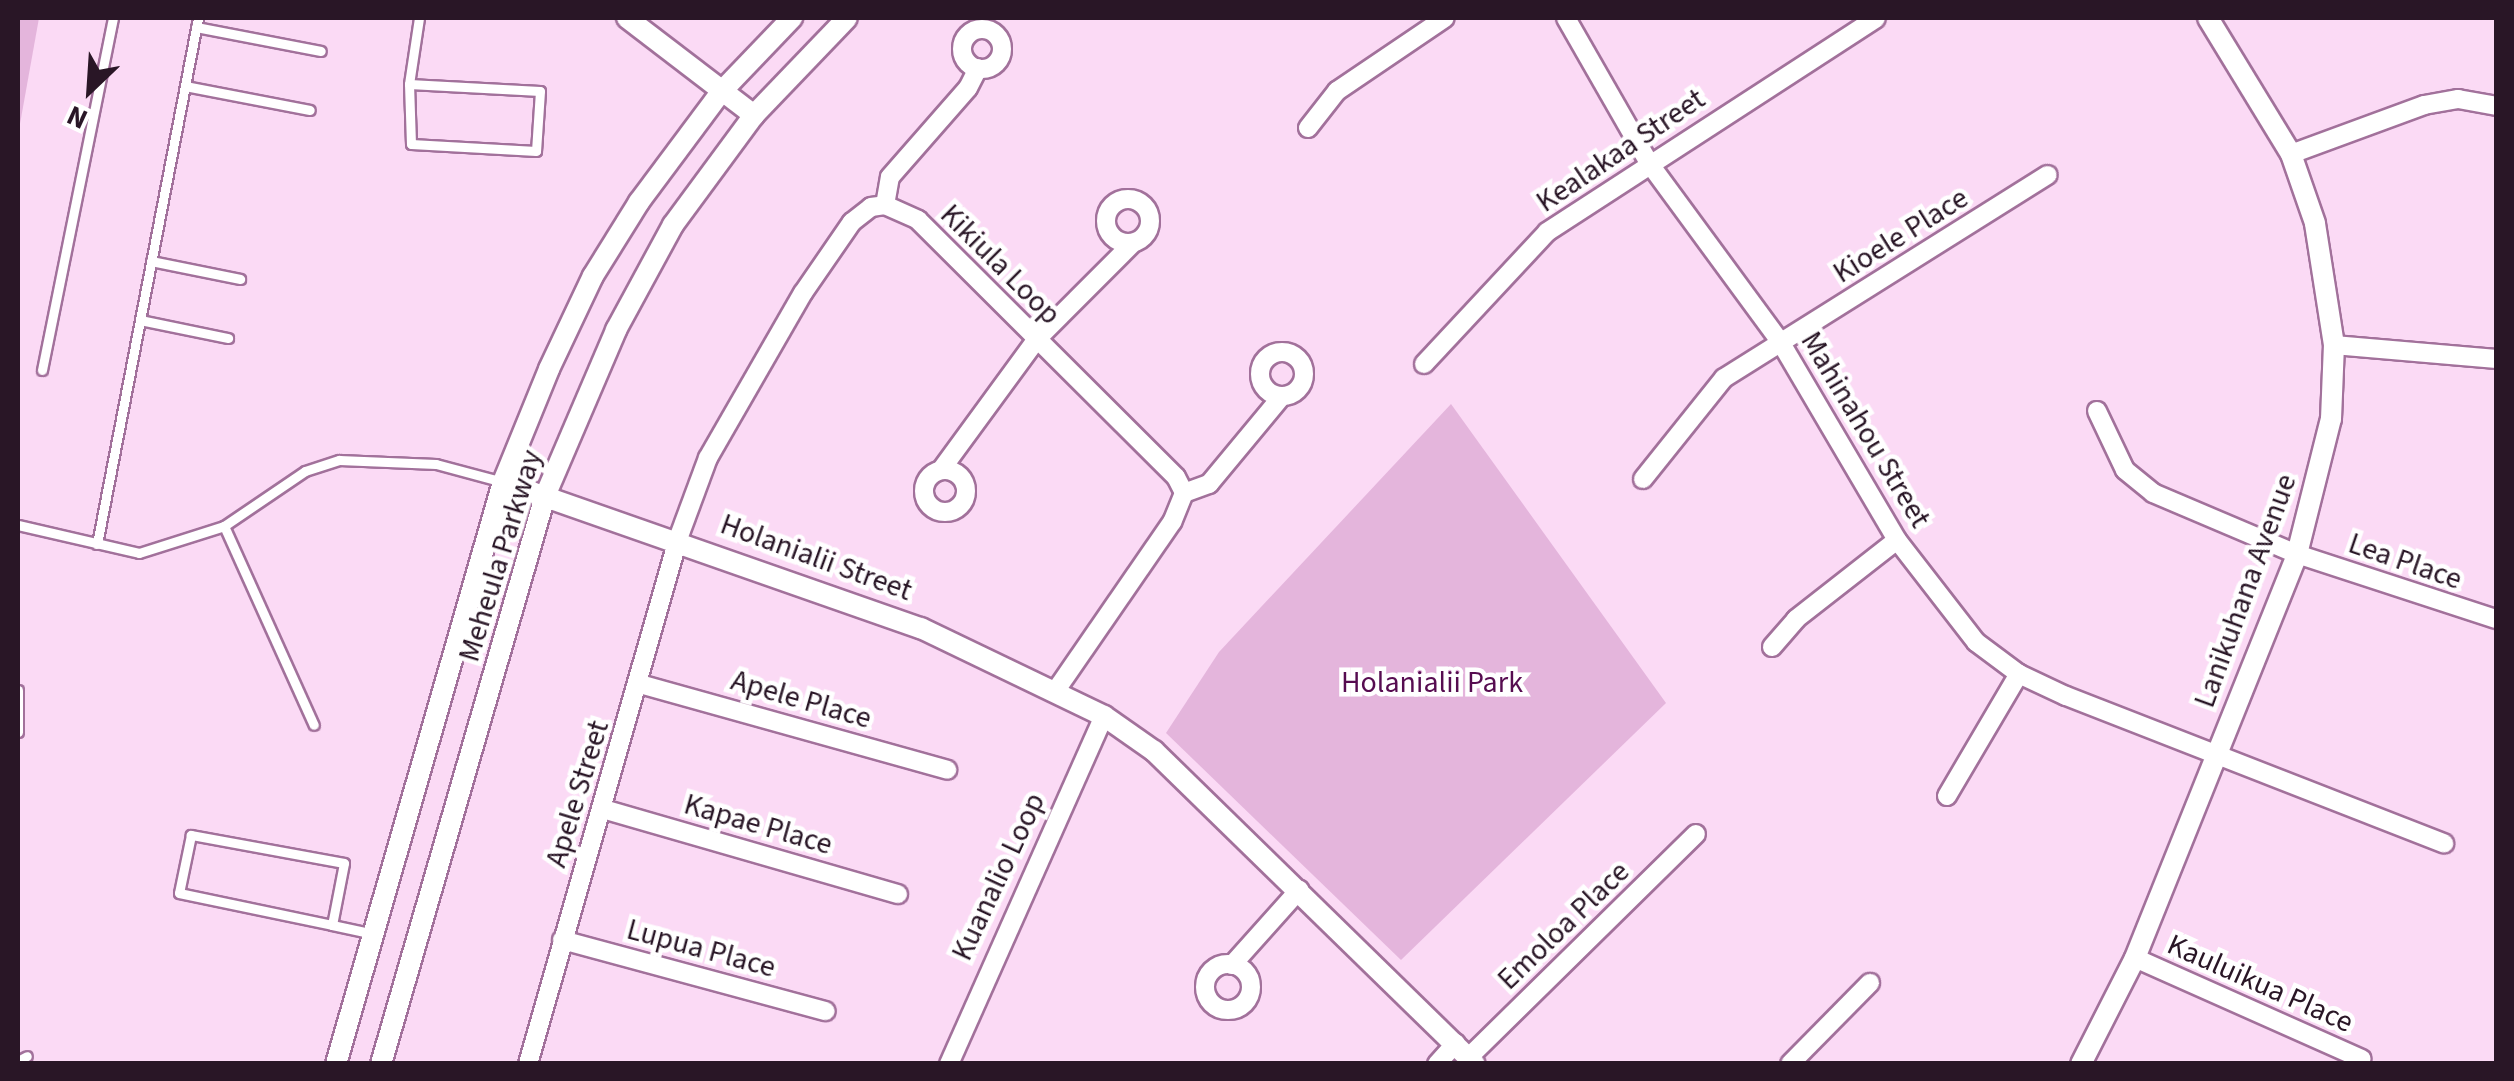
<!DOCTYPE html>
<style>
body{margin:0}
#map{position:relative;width:2514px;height:1081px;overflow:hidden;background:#fbdaf5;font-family:"Source Sans 3",sans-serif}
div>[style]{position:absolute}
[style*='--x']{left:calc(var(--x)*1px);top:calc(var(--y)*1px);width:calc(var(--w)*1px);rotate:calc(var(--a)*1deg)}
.green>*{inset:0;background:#e4b5dc}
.roads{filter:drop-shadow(2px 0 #a2719b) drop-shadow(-2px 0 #a2719b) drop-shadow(0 2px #a2719b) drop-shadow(0 -2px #a2719b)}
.service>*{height:9px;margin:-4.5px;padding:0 4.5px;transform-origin:4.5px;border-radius:4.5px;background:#fff}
.minor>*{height:18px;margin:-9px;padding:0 9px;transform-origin:9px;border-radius:9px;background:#fff}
.minor>.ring{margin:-9px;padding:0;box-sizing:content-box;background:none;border:18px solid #fff;border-radius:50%}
.tertiary>*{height:20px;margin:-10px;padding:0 10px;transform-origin:10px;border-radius:10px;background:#fff}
span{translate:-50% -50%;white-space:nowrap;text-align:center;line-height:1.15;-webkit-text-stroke:9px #fff;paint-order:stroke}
.street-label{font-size:30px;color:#291626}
.park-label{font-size:30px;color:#560c50}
.frame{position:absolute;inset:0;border:20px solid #291626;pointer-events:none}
.north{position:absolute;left:40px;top:40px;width:100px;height:100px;-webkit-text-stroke:8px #fff;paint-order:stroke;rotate:205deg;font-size:28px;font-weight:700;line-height:40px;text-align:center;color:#291626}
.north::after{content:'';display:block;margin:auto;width:35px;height:45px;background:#291626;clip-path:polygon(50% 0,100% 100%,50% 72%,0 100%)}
</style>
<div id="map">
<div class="green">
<i style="clip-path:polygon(18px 18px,39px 18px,18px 135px)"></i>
<i style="clip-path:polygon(1451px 404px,1666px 703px,1401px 960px,1166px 733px,1219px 652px)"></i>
</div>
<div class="roads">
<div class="service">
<i style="--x:196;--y:27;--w:127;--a:10.9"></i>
<i style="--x:409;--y:84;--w:131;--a:3.1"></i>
<i style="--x:540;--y:91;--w:60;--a:93.8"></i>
<i style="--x:536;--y:151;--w:125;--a:-176.8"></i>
<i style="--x:411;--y:144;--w:60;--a:-91.9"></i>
<i style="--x:409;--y:84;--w:67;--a:-81.4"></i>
<i style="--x:185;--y:86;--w:127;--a:10.9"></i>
<i style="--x:151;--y:261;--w:91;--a:11.4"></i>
<i style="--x:140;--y:320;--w:90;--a:11.6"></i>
<i style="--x:42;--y:370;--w:359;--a:-78.6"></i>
<i style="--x:18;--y:525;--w:124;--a:13"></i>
<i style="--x:139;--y:553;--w:89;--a:-17.6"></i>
<i style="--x:224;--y:526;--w:98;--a:-34.2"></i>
<i style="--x:305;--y:471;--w:36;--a:-18"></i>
<i style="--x:339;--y:460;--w:97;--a:2.4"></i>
<i style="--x:436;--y:464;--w:69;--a:15"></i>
<i style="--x:224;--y:526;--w:218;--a:65.7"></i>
<i style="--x:97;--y:544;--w:536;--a:-79.13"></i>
<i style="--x:18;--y:690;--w:42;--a:90"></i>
<i style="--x:332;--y:925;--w:63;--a:-79"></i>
<i style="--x:344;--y:863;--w:156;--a:-169.6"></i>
<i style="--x:191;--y:835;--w:59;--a:101.7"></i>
<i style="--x:179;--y:893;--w:156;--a:11.8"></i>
<i style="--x:332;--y:925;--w:43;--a:12.1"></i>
<i style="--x:18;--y:1061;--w:10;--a:-29"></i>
</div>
<div class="minor">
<i style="--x:1566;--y:18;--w:167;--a:60.2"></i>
<i style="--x:1649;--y:163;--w:223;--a:53.7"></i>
<i style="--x:1781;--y:343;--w:229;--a:59.5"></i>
<i style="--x:1897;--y:540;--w:129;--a:52.2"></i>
<i style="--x:1976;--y:642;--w:54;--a:36.7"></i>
<i style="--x:2019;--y:674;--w:52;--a:25.1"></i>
<i style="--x:2066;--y:696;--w:406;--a:21.3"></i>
<i class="ring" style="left:962px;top:29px;width:22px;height:22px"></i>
<i style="--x:1308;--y:128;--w:47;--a:-51.9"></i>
<i style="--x:1337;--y:91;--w:130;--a:-34.1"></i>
<i style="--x:2291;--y:154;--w:142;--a:-20.2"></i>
<i style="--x:2424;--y:105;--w:35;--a:-10"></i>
<i style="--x:2458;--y:99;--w:39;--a:10"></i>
<i class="ring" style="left:1106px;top:199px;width:26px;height:26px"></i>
<i style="--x:885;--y:205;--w:28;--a:-80"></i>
<i style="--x:890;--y:177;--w:118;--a:-48.8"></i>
<i style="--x:968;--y:88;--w:22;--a:-63"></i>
<i style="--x:2334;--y:345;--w:163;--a:4.9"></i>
<i class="ring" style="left:1260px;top:352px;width:26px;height:26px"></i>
<i style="--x:1424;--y:364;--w:180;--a:-47"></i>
<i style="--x:1547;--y:232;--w:392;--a:-33"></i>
<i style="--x:2097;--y:411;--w:65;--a:64.6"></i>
<i style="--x:2125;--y:470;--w:36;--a:39"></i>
<i style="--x:2153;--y:493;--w:156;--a:23"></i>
<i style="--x:2297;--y:554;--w:209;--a:18.1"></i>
<i class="ring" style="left:924px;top:470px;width:24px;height:24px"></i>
<i style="--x:941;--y:470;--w:161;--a:-53.8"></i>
<i style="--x:1036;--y:340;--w:136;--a:-45"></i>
<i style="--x:1643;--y:479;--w:129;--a:-51.3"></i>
<i style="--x:1724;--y:378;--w:382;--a:-32.1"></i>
<i style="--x:1184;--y:493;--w:27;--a:-20"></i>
<i style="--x:1209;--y:484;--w:114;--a:-50.3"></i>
<i style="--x:1772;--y:647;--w:37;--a:-49"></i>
<i style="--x:1796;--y:619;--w:128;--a:-38"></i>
<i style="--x:640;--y:684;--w:319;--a:15.6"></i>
<i style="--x:1947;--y:796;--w:142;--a:-59.5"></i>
<i style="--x:603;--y:809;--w:307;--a:16.1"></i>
<i style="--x:562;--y:940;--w:273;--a:15.1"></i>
<i style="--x:2135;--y:958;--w:248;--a:24"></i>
<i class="ring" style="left:1205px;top:964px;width:28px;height:28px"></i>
<i style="--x:1232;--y:965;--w:101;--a:-48.2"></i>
<i style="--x:1469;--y:1057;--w:318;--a:-44.5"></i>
<i style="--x:528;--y:1064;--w:546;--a:-74.05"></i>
<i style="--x:678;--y:539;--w:86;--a:-69.7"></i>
<i style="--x:708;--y:458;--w:190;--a:-60.1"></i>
<i style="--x:803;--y:293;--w:86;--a:-55.4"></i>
<i style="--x:852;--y:222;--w:24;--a:-38"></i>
<i style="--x:871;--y:207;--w:14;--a:-8"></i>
<i style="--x:885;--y:205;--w:36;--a:24"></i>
<i style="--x:918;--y:220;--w:364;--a:44.9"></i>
<i style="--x:1176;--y:477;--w:18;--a:63"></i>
<i style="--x:1184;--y:493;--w:31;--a:112"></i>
<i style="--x:1172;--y:522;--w:204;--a:124.6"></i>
<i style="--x:949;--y:1064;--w:381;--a:-66"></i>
<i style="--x:1437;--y:1064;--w:28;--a:-48"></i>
<i style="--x:1790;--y:1064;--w:114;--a:-45.4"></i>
</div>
<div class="tertiary">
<i style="--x:627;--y:18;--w:160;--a:37.4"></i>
<i style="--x:503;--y:482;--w:443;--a:19.3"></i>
<i style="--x:921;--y:628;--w:203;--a:25.7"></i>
<i style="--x:1104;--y:716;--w:61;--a:35"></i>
<i style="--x:1154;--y:751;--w:448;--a:44.3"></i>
<i style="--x:336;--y:1064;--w:605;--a:-73.99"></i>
<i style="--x:503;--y:482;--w:122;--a:-67.8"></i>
<i style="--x:549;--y:369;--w:103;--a:-64.7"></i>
<i style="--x:593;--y:276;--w:87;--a:-58.1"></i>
<i style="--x:639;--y:202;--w:137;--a:-53.3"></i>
<i style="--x:721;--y:92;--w:103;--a:-46.2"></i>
<i style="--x:381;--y:1064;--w:591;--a:-73.89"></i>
<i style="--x:545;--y:496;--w:181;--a:-66.8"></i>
<i style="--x:616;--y:330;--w:119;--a:-61.5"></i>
<i style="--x:673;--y:225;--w:137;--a:-53.6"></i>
<i style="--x:754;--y:115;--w:134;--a:-46.2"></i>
<i style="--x:2081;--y:1064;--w:119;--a:-63"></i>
<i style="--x:2135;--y:958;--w:435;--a:-68.1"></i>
<i style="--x:2297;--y:554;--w:139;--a:-75.9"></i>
<i style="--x:2331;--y:419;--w:74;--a:-87.7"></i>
<i style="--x:2334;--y:345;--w:123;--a:-98.9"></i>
<i style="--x:2315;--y:223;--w:73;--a:-109.2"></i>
<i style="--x:2291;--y:154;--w:159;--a:-121.4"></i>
</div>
</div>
<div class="street-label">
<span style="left:1621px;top:151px;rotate:-34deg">Kealakaa Street</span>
<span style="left:1901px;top:236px;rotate:-32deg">Kioele Place</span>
<span style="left:1000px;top:265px;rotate:45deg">Kikiula Loop</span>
<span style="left:1865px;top:430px;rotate:59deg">Mahinahou Street</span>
<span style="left:501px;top:556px;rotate:-73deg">Meheula Parkway</span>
<span style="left:816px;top:558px;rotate:20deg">Holanialii Street</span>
<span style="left:2405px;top:562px;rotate:19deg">Lea Place</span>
<span style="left:2246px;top:591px;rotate:-70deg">Lanikuhana Avenue</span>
<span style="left:801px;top:700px;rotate:16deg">Apele Place</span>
<span style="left:578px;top:794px;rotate:-73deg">Apele Street</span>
<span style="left:758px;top:825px;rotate:16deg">Kapae Place</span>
<span style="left:999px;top:877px;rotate:-65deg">Kuanalio Loop</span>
<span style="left:1564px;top:926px;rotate:-44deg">Emoloa Place</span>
<span style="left:701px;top:949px;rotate:15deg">Lupua Place</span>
<span style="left:2260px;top:984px;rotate:24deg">Kauluikua Place</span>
</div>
<div class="park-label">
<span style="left:1432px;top:683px">Holanialii Park</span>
</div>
<div class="frame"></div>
<div class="north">N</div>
</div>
